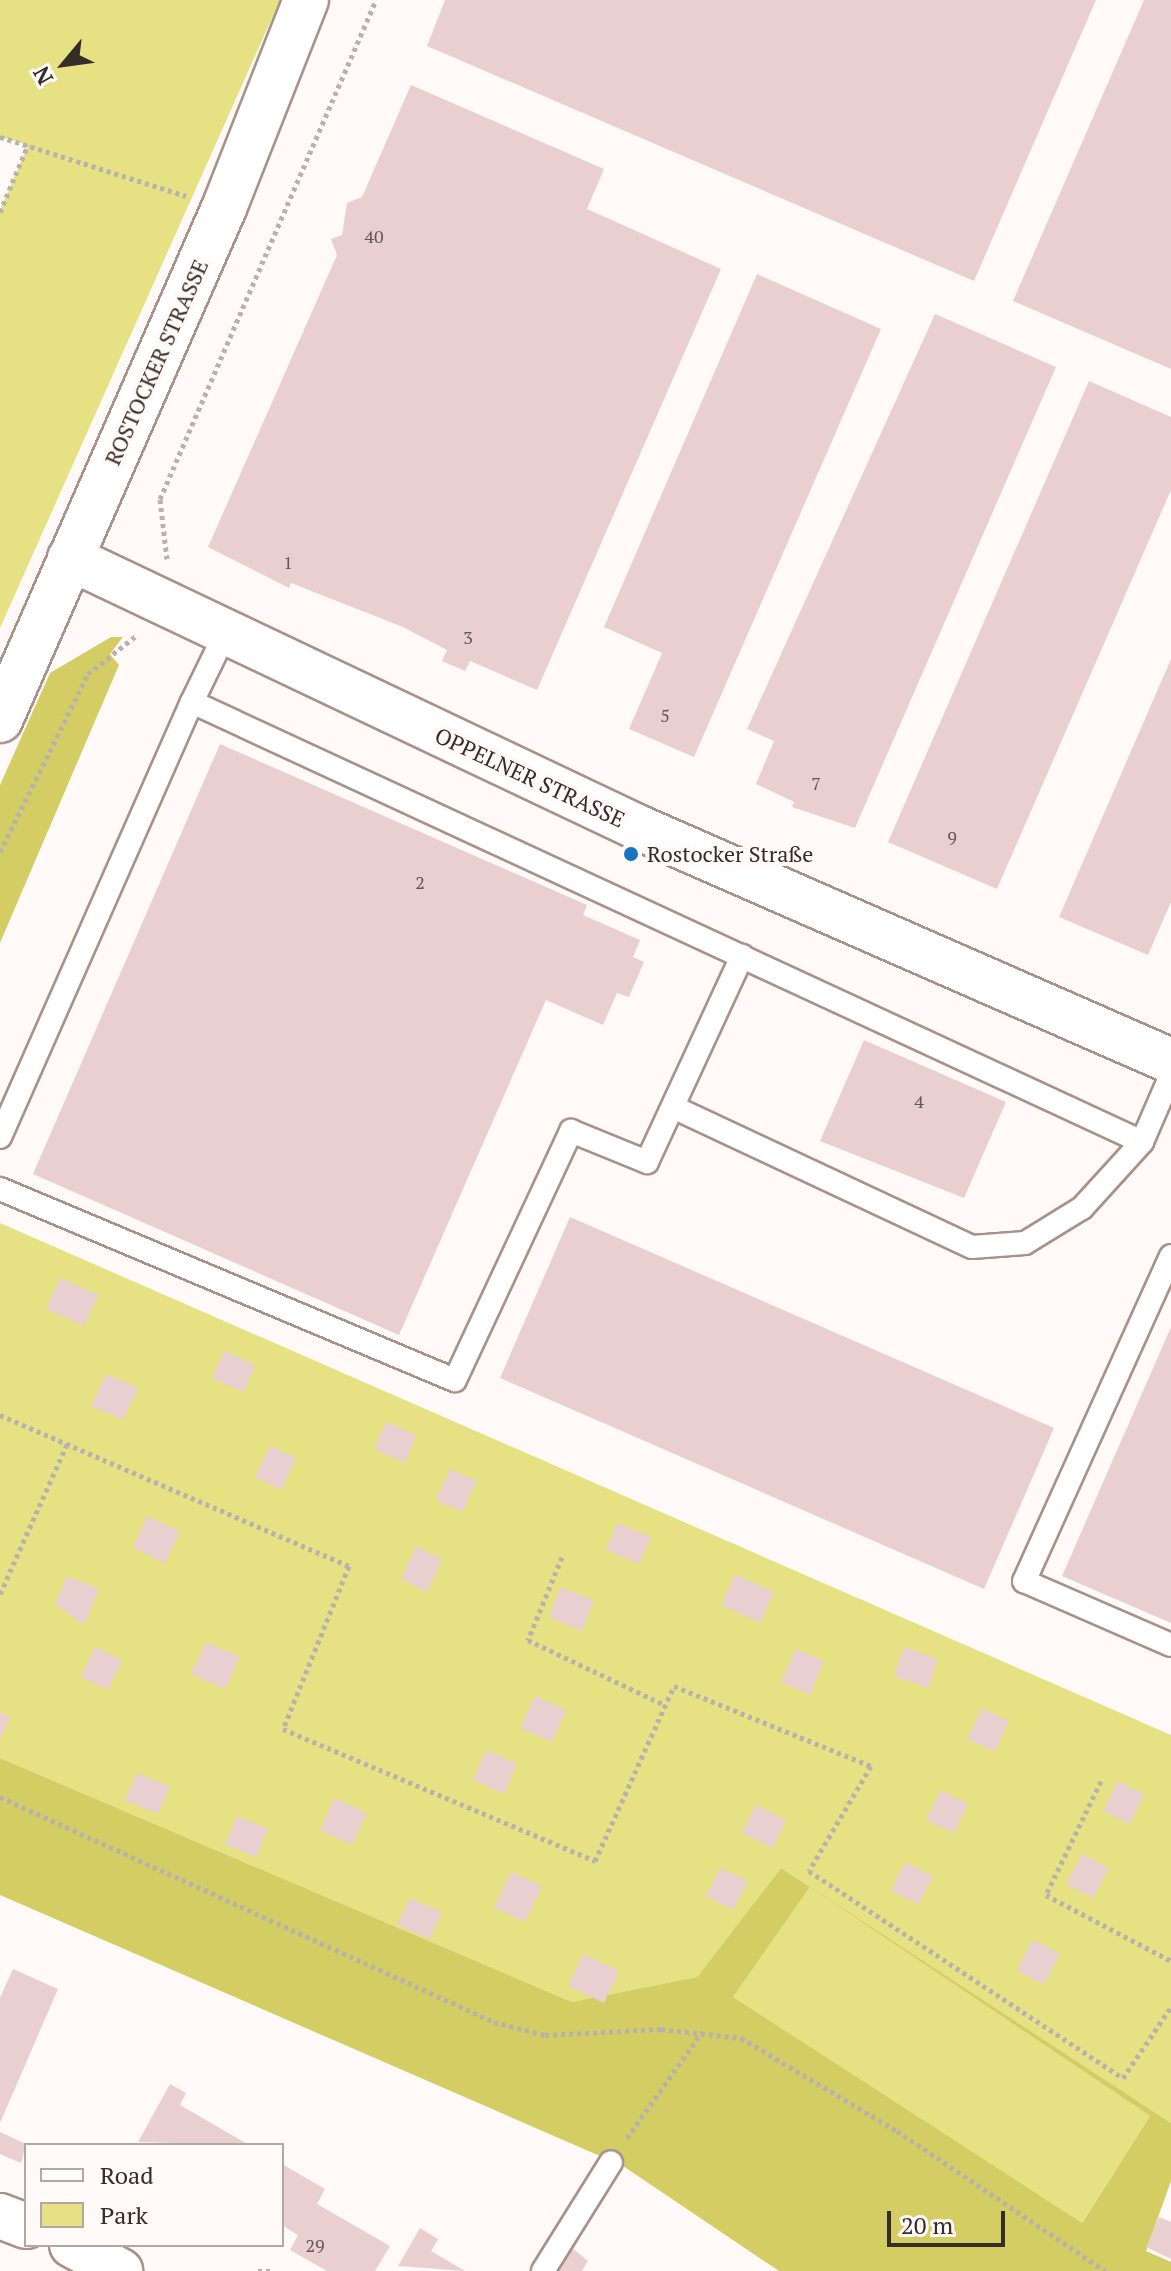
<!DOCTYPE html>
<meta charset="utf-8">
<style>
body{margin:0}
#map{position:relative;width:1171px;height:2271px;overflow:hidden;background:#fffaf8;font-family:"PT Serif",serif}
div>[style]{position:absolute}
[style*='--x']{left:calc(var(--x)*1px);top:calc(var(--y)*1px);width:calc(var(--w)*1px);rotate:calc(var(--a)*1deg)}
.green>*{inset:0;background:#e6e182}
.forest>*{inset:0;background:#d3cd64}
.building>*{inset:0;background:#eacfd1}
.path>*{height:5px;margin-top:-2.5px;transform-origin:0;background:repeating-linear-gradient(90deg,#b8b1ae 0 4px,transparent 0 8px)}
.roads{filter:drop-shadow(2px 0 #a89188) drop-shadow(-2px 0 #a89188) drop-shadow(0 2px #a89188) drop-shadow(0 -2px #a89188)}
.service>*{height:22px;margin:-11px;padding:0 11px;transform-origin:11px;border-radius:11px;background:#fff}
.minor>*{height:44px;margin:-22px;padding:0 22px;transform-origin:22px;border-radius:22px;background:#fff}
.dots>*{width:22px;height:22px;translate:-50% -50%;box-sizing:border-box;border:4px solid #fffaf8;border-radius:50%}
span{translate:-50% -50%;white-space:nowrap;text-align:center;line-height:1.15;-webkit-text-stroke:8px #fffaf8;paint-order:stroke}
.number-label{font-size:18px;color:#635653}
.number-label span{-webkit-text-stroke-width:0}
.street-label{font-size:22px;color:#362d29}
.poi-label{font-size:22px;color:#362d29}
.left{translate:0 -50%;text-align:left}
.legend{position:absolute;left:24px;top:2143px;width:260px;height:104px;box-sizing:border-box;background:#fffaf8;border:2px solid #afa8a5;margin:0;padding:10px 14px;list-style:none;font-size:24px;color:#362d29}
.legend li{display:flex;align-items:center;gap:16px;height:40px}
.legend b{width:40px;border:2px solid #afa8a5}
.north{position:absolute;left:24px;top:24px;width:80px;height:80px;-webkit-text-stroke:6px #fffaf8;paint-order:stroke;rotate:241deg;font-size:22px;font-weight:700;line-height:32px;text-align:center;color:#362d29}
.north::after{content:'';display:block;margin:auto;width:28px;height:36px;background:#362d29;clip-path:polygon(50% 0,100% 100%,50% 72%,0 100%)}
.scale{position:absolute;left:887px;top:2211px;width:118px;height:36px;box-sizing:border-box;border:4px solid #362d29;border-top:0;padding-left:10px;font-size:24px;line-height:28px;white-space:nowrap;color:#362d29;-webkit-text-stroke:6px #fffaf8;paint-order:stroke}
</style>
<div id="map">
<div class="green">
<i style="clip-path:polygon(0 0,280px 0,0 628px,0 210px,28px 145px,0 137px)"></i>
<i style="clip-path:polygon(0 1223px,1171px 1735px,1171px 2123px,885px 1937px,1150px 2116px,1081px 2224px,733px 1997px,810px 1887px,781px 1868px,697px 1977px,572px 2002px,0 1758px)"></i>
</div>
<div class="forest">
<i style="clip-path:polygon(111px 637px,123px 637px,110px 654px,119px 665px,0 943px,0 785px,50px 673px)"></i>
<i style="clip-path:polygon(evenodd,0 1758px,572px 2002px,697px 1977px,781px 1868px,1171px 2123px,1171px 2181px,1146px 2251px,1171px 2262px,1171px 2271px,779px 2271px,623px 2166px,0 1895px,0 1758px,810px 1887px,1150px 2116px,1082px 2223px,733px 1997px,810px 1887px)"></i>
</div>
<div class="building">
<i style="clip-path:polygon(445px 0,1096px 0,974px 281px,427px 46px)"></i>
<i style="clip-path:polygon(1144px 0,1171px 0,1171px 369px,1013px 301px)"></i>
<i style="clip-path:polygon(411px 85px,604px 169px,587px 209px,721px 269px,537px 690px,470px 661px,465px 671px,442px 661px,447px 650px,403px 627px,291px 583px,289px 588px,208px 547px,337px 255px,331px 239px,342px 235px,347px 203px,362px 197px)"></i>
<i style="clip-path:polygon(757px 274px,881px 329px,694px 757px,629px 729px,662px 653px,604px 627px)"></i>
<i style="clip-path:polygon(935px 314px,1056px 367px,855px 828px,792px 807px,794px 802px,756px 784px,774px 741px,747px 729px)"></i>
<i style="clip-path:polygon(1089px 381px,1171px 417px,1171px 490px,997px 889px,888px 842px)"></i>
<i style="clip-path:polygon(1171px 659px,1171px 902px,1148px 955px,1059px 917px)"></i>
<i style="clip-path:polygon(220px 744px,587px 905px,583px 915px,640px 940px,633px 957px,644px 962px,629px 997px,617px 993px,603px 1025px,546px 1000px,399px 1335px,33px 1174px)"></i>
<i style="clip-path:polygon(864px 1040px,1006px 1102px,964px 1198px,820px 1141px)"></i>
<i style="clip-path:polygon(570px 1217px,1054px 1428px,984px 1589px,500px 1378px)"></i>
<i style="clip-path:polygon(60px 1278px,98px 1295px,84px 1326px,46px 1309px)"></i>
<i style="clip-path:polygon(1171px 1327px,1171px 1623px,1062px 1576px)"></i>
<i style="clip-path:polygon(224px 1351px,255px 1365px,244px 1392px,212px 1379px)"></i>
<i style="clip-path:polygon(106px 1374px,138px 1388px,123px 1420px,91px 1406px)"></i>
<i style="clip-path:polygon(386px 1422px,416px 1435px,405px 1463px,374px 1449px)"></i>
<i style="clip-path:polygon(270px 1446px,296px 1458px,281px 1490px,255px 1477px)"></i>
<i style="clip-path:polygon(450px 1469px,477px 1481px,462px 1512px,436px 1500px)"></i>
<i style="clip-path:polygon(147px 1516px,180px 1531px,165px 1563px,133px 1548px)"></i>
<i style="clip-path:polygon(617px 1523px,651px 1537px,639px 1564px,606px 1550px)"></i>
<i style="clip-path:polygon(416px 1546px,442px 1559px,427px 1592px,401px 1579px)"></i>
<i style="clip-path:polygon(735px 1574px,774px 1592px,760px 1623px,721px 1605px)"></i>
<i style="clip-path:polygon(67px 1576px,99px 1589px,84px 1625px,55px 1604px)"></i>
<i style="clip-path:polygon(560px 1587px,594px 1600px,582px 1631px,549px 1617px)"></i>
<i style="clip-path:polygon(206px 1642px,240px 1657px,225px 1689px,191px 1674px)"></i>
<i style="clip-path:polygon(95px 1647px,122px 1660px,108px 1690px,81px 1677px)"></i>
<i style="clip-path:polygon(904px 1647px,938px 1659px,928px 1688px,894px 1676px)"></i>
<i style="clip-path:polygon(796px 1649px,824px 1661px,810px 1695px,781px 1682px)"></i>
<i style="clip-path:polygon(535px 1696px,566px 1710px,552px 1742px,520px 1728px)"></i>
<i style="clip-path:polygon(982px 1708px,1009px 1721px,995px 1752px,967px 1739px)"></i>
<i style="clip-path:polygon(0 1713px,10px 1717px,0 1740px)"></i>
<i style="clip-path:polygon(486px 1750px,517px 1764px,504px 1794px,473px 1780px)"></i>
<i style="clip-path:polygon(137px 1773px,170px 1787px,158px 1814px,125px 1800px)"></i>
<i style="clip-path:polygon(1118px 1781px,1144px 1794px,1130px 1824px,1103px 1811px)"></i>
<i style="clip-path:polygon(941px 1790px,968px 1804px,954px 1833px,926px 1820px)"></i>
<i style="clip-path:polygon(334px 1798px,367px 1813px,352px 1845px,320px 1830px)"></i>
<i style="clip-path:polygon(756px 1805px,786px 1820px,773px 1848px,742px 1833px)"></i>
<i style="clip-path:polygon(237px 1816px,268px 1829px,256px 1857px,225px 1844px)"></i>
<i style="clip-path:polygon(1082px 1854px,1109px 1868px,1093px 1898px,1066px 1884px)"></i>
<i style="clip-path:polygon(905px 1862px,933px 1876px,919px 1904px,891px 1891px)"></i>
<i style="clip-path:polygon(720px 1868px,748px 1881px,733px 1910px,706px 1896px)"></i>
<i style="clip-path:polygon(511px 1872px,542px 1886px,525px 1922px,494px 1908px)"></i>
<i style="clip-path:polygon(409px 1898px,442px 1912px,430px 1939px,397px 1925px)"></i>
<i style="clip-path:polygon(1032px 1940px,1060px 1953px,1044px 1984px,1017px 1971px)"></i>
<i style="clip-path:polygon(583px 1954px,619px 1971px,604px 2003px,568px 1986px)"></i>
<i style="clip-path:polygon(13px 1969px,58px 1989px,0 2123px,0 1998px)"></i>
<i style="clip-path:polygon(170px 2084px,186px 2093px,180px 2105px,249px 2145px,138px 2142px)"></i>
<i style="clip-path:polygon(0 2132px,26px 2144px,21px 2163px,0 2154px)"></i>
<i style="clip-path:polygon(282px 2164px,325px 2189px,317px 2204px,390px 2246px,375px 2271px,327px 2271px,290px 2250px,298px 2235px,282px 2225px)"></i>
<i style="clip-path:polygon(1159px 2217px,1171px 2222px,1171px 2259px,1146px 2247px)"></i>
<i style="clip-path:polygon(420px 2228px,438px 2239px,431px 2251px,465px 2271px,398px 2266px)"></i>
<i style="clip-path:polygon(572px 2248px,588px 2261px,582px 2271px,557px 2271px)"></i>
</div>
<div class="path">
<i style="--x:0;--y:137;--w:195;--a:17.6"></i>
<i style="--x:0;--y:212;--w:73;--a:-67.3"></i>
<i style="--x:167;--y:559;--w:60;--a:-96.7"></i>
<i style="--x:160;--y:499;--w:544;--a:-66.59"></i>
<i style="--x:0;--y:852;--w:199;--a:-63.7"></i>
<i style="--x:88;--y:674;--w:63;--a:-38.5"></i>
<i style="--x:0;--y:1415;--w:380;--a:23.4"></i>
<i style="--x:349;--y:1566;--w:176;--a:112"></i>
<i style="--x:283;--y:1729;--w:339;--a:22.9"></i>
<i style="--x:595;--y:1861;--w:192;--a:-65.7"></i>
<i style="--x:674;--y:1686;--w:213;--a:22.1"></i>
<i style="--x:871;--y:1766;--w:122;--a:120.6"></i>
<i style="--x:809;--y:1871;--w:376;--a:33.4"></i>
<i style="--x:1123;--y:2078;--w:86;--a:-55.9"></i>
<i style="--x:562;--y:1557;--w:90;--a:112.3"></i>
<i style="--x:528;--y:1640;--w:152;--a:25.4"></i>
<i style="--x:0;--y:1594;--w:164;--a:-65.9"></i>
<i style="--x:1101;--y:1781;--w:127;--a:115.8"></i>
<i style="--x:1046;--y:1895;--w:141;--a:27.8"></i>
<i style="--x:0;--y:1797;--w:543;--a:24.49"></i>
<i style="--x:494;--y:2022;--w:53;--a:14.3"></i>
<i style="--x:545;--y:2035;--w:116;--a:-3"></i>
<i style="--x:661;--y:2029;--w:81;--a:6.4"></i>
<i style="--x:741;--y:2038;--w:182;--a:30.8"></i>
<i style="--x:897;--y:2131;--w:251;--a:33.9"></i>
<i style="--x:627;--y:2138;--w:130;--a:-54.7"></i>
<i style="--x:258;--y:2271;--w:14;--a:0"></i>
</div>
<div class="roads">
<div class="service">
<i style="--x:225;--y:634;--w:76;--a:115.9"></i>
<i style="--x:192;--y:702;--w:1047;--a:24.85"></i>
<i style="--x:1142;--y:1142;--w:73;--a:-66.6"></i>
<i style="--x:673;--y:1107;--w:330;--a:25.1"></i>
<i style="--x:972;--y:1247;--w:53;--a:-4.3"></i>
<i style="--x:1025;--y:1243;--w:67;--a:-31.6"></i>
<i style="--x:1082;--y:1208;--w:89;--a:-47.7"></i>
<i style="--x:0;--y:1137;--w:475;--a:-66.2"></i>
<i style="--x:0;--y:1189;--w:493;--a:22.8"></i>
<i style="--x:455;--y:1380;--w:275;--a:-65"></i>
<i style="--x:571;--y:1131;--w:82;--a:22.2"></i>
<i style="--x:647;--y:1162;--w:227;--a:-65.2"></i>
<i style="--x:1171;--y:1256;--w:357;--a:114.3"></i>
<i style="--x:1024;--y:1581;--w:160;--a:23.5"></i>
<i style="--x:543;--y:2271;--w:128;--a:-58"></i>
</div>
<div class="minor">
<i style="--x:70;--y:558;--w:628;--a:25.38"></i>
<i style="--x:637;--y:827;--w:583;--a:23.66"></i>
<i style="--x:0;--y:720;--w:559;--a:-66.37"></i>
<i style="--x:224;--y:208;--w:224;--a:-68.5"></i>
<i style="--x:0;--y:2216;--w:28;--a:21"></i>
<i style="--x:72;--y:2245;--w:55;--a:28.4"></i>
</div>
</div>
<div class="dots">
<i style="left:631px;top:854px;background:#1873c0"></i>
</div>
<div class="number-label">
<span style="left:374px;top:236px">40</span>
<span style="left:288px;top:562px">1</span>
<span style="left:468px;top:637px">3</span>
<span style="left:665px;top:715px">5</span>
<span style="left:816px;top:783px">7</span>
<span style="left:952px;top:837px">9</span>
<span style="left:420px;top:882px">2</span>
<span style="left:919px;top:1101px">4</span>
<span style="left:315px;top:2245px">29</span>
</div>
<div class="street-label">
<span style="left:156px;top:362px;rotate:-66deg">ROSTOCKER STRASSE</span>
<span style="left:530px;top:777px;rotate:25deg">OPPELNER STRASSE</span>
</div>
<div class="poi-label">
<span class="left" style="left:647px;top:854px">Rostocker Straße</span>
</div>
<ul class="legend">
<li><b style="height:10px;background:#fff"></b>Road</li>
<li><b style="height:22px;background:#e6e182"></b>Park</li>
</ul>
<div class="north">N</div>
<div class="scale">20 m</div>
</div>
